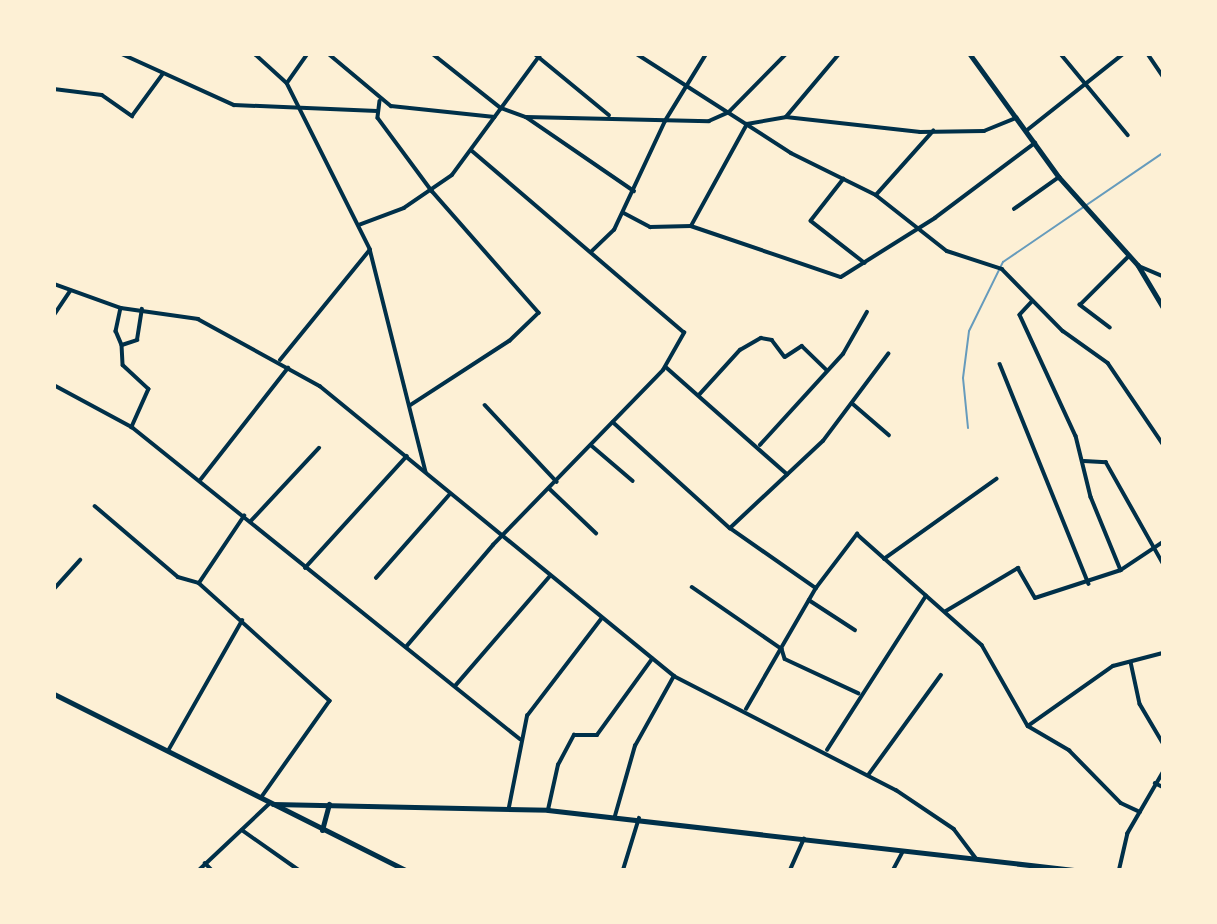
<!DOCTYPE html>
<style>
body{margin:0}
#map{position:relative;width:1217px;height:924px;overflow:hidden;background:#fdf0d5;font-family:Raleway,sans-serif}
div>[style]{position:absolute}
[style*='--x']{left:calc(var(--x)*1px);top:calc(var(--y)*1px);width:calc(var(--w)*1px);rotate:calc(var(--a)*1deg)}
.stream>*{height:2px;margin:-1px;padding:0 1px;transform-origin:1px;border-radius:1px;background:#669bbc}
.minor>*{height:3.5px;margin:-1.75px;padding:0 1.75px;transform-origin:1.75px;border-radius:1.75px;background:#003049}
.tertiary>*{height:4.5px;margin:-2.25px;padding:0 2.25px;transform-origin:2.25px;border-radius:2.25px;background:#003049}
.secondary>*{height:4.5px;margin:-2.25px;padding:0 2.25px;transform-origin:2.25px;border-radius:2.25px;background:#003049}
.trunk>*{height:5px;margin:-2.5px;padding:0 2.5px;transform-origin:2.5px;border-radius:2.5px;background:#003049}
span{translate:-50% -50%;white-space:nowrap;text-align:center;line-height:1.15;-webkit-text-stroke:5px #fdf0d5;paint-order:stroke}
.frame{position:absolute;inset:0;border:56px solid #fdf0d5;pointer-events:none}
</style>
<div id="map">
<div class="stream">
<i style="--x:968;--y:428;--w:50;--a:-95.7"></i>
<i style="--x:963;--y:378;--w:47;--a:-82.7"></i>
<i style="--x:969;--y:331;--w:77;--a:-63.8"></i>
<i style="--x:1003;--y:262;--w:194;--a:-34.3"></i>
</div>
<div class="minor">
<i style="--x:122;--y:54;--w:123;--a:24.5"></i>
<i style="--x:234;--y:105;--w:143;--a:2.4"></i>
<i style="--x:255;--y:54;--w:43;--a:42.2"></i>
<i style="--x:287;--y:83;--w:186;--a:63.4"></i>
<i style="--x:370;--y:249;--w:230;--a:75.9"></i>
<i style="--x:329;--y:54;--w:81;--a:40"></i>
<i style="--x:391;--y:106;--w:104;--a:6.1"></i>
<i style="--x:433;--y:54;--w:87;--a:38.5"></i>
<i style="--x:501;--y:108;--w:27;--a:20"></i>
<i style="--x:526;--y:117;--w:131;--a:34.4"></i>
<i style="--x:535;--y:54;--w:96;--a:39.5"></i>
<i style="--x:637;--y:54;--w:183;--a:32.7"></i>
<i style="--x:791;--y:153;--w:95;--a:26.3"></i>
<i style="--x:876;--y:195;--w:90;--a:38.3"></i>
<i style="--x:947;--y:251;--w:58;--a:18.1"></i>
<i style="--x:1002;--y:269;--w:87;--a:45.5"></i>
<i style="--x:1063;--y:331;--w:55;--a:35.4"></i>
<i style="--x:1108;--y:363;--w:98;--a:55.8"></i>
<i style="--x:1061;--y:54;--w:105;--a:50.4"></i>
<i style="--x:1148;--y:54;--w:27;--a:56"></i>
<i style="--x:287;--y:83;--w:35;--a:-55"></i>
<i style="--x:54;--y:89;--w:48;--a:7.1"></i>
<i style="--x:102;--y:95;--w:37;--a:35"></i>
<i style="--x:132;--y:116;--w:51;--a:-53.8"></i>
<i style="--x:380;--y:101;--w:17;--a:97"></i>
<i style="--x:378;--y:118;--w:91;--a:53.5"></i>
<i style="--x:432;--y:191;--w:162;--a:48.7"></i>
<i style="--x:539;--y:313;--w:40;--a:136"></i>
<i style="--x:510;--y:341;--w:119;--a:147"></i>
<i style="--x:526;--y:117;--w:183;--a:1.3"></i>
<i style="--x:709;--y:121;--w:22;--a:-24"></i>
<i style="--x:729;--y:112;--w:81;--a:-45.5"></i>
<i style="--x:786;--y:117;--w:82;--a:-49.9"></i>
<i style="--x:1026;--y:131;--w:124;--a:-38.4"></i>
<i style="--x:844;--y:179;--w:53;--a:128.2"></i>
<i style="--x:811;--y:221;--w:68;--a:37.9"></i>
<i style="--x:876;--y:195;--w:86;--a:-48.3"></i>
<i style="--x:1014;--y:209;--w:55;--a:-35.4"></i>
<i style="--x:624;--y:213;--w:30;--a:28"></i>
<i style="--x:650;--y:227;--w:41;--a:-1.4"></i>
<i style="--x:691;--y:226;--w:158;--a:18.8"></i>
<i style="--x:841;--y:277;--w:111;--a:-32.1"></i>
<i style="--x:935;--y:218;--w:125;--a:-36.9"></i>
<i style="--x:359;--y:225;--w:48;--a:-20.7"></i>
<i style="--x:404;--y:208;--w:58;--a:-34.5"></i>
<i style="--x:452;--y:175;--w:150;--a:-53.7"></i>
<i style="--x:691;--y:226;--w:116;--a:-61.2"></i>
<i style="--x:747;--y:124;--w:40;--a:-10"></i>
<i style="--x:786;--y:117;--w:135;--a:6.4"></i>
<i style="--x:920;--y:132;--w:64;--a:-0.9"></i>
<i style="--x:984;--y:131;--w:35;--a:-22"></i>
<i style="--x:591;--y:252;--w:32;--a:-44"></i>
<i style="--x:614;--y:230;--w:120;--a:-64.9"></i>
<i style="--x:665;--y:121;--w:79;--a:-58.5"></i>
<i style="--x:1139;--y:266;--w:26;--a:23"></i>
<i style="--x:54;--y:284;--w:71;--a:19.7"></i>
<i style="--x:121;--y:308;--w:78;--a:8.1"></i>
<i style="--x:198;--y:319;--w:139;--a:28.8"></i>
<i style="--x:320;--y:386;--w:458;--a:39.3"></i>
<i style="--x:674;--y:676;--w:250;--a:27.2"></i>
<i style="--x:896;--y:790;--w:70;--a:33.9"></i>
<i style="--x:954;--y:829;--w:36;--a:53"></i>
<i style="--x:1033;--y:301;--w:19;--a:133"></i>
<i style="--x:1020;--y:315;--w:133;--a:65.2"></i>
<i style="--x:1076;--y:436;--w:63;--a:76.2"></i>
<i style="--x:1091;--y:497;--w:79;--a:67.7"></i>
<i style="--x:121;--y:308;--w:24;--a:102"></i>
<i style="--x:116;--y:331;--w:15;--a:67"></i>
<i style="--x:122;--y:345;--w:16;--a:-18"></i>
<i style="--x:137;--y:340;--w:31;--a:-81"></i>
<i style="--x:54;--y:315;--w:29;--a:-56"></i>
<i style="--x:1110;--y:328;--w:38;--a:-143"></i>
<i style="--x:1080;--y:305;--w:69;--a:-45"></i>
<i style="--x:122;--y:345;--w:20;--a:87"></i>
<i style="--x:123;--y:365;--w:35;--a:43"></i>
<i style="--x:149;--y:389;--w:42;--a:114.1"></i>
<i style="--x:280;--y:360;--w:141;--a:-50.8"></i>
<i style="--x:1000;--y:364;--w:237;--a:68"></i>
<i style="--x:666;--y:367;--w:162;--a:41.5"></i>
<i style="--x:54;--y:385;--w:89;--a:28.3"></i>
<i style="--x:132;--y:427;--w:498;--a:38.8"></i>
<i style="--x:699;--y:395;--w:61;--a:-47.7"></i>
<i style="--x:740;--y:350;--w:24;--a:-30"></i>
<i style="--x:761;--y:338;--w:11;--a:10"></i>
<i style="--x:772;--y:340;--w:21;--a:53"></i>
<i style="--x:785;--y:357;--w:20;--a:-33"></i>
<i style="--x:802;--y:346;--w:35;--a:44"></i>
<i style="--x:852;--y:403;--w:49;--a:40.9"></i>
<i style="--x:485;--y:405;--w:105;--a:46.9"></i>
<i style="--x:613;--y:422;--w:158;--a:42.2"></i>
<i style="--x:730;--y:528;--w:105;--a:34.9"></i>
<i style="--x:591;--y:445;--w:55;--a:40.6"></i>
<i style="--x:760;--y:445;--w:123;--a:-47.6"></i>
<i style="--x:843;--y:354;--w:48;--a:-60.3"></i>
<i style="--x:1084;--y:461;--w:22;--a:3"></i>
<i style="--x:1106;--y:462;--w:116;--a:60.6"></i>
<i style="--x:201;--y:479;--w:141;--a:-51.9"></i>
<i style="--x:550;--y:489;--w:64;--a:43.7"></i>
<i style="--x:95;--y:506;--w:109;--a:40.5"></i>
<i style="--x:178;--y:577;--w:22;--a:16"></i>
<i style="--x:250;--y:522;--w:101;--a:-47"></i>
<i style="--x:730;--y:528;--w:127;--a:-43.1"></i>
<i style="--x:823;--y:441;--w:109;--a:-53.2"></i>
<i style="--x:884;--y:559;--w:138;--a:-35.5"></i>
<i style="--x:305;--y:568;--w:151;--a:-47.7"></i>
<i style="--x:376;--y:578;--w:112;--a:-48.6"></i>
<i style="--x:199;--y:583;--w:176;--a:42"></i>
<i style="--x:330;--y:701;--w:118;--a:125.3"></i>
<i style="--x:199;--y:583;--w:81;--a:-56.1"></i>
<i style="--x:692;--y:587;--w:109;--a:34.6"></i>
<i style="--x:782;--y:649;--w:10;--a:73"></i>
<i style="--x:785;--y:659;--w:81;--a:25"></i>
<i style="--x:54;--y:589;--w:39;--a:-48"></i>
<i style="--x:809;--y:600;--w:55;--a:33.1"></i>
<i style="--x:946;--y:611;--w:84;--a:-30.8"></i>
<i style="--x:1018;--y:568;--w:34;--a:60"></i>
<i style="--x:1035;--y:598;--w:90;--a:-18"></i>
<i style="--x:1121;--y:570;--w:50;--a:-33.7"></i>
<i style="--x:406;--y:647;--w:134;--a:-49.5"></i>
<i style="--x:493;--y:545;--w:244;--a:-45.8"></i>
<i style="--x:663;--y:370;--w:43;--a:-60.4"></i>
<i style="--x:684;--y:333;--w:279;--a:-139.4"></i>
<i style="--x:1131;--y:662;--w:43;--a:77.9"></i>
<i style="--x:1140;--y:704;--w:45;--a:59.5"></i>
<i style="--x:456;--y:685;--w:144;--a:-49.2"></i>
<i style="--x:746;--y:709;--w:140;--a:-60"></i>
<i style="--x:816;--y:588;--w:68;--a:-52.8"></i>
<i style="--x:857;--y:534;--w:167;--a:41.6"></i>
<i style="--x:982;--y:645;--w:93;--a:60.4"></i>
<i style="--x:1028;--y:726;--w:48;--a:30.3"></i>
<i style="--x:1069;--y:750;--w:74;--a:45.5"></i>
<i style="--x:1121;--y:803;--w:21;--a:25"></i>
<i style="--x:1028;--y:726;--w:104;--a:-35.2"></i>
<i style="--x:1113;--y:666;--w:52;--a:-14.6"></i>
<i style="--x:827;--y:750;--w:183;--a:-57.3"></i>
<i style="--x:168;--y:751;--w:150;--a:-60.4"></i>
<i style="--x:869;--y:774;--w:122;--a:-54"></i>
<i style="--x:1155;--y:783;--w:9;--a:27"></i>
<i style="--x:509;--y:807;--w:93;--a:-78.8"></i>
<i style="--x:527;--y:716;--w:123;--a:-52.6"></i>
<i style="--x:548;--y:810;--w:46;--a:-77.5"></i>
<i style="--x:558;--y:765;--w:34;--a:-62"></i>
<i style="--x:574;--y:735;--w:23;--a:0"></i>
<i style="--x:597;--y:735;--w:94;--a:-54.1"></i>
<i style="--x:615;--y:816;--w:73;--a:-74.1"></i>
<i style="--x:635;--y:746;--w:80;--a:-60.9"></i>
<i style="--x:242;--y:830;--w:70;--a:35.1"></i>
<i style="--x:205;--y:863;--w:10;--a:45"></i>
<i style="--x:199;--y:870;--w:96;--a:-43.3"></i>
<i style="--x:623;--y:870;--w:54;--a:-72.9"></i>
<i style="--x:790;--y:870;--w:34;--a:-66"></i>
<i style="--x:893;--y:870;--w:21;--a:-62"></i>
<i style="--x:1119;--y:870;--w:37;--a:-77"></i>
<i style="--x:1127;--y:834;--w:72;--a:-59.9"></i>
</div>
<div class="tertiary">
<i style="--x:970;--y:54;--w:152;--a:54.1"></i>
<i style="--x:1059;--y:177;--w:118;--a:48.1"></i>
<i style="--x:1138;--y:265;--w:49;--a:59.2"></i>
</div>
<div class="secondary">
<i style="--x:273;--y:804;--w:275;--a:1.2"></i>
<i style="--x:548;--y:810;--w:529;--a:6.51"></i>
</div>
<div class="trunk">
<i style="--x:54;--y:694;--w:394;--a:26.6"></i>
<i style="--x:322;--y:830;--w:27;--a:-75"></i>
</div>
<div class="frame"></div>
</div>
